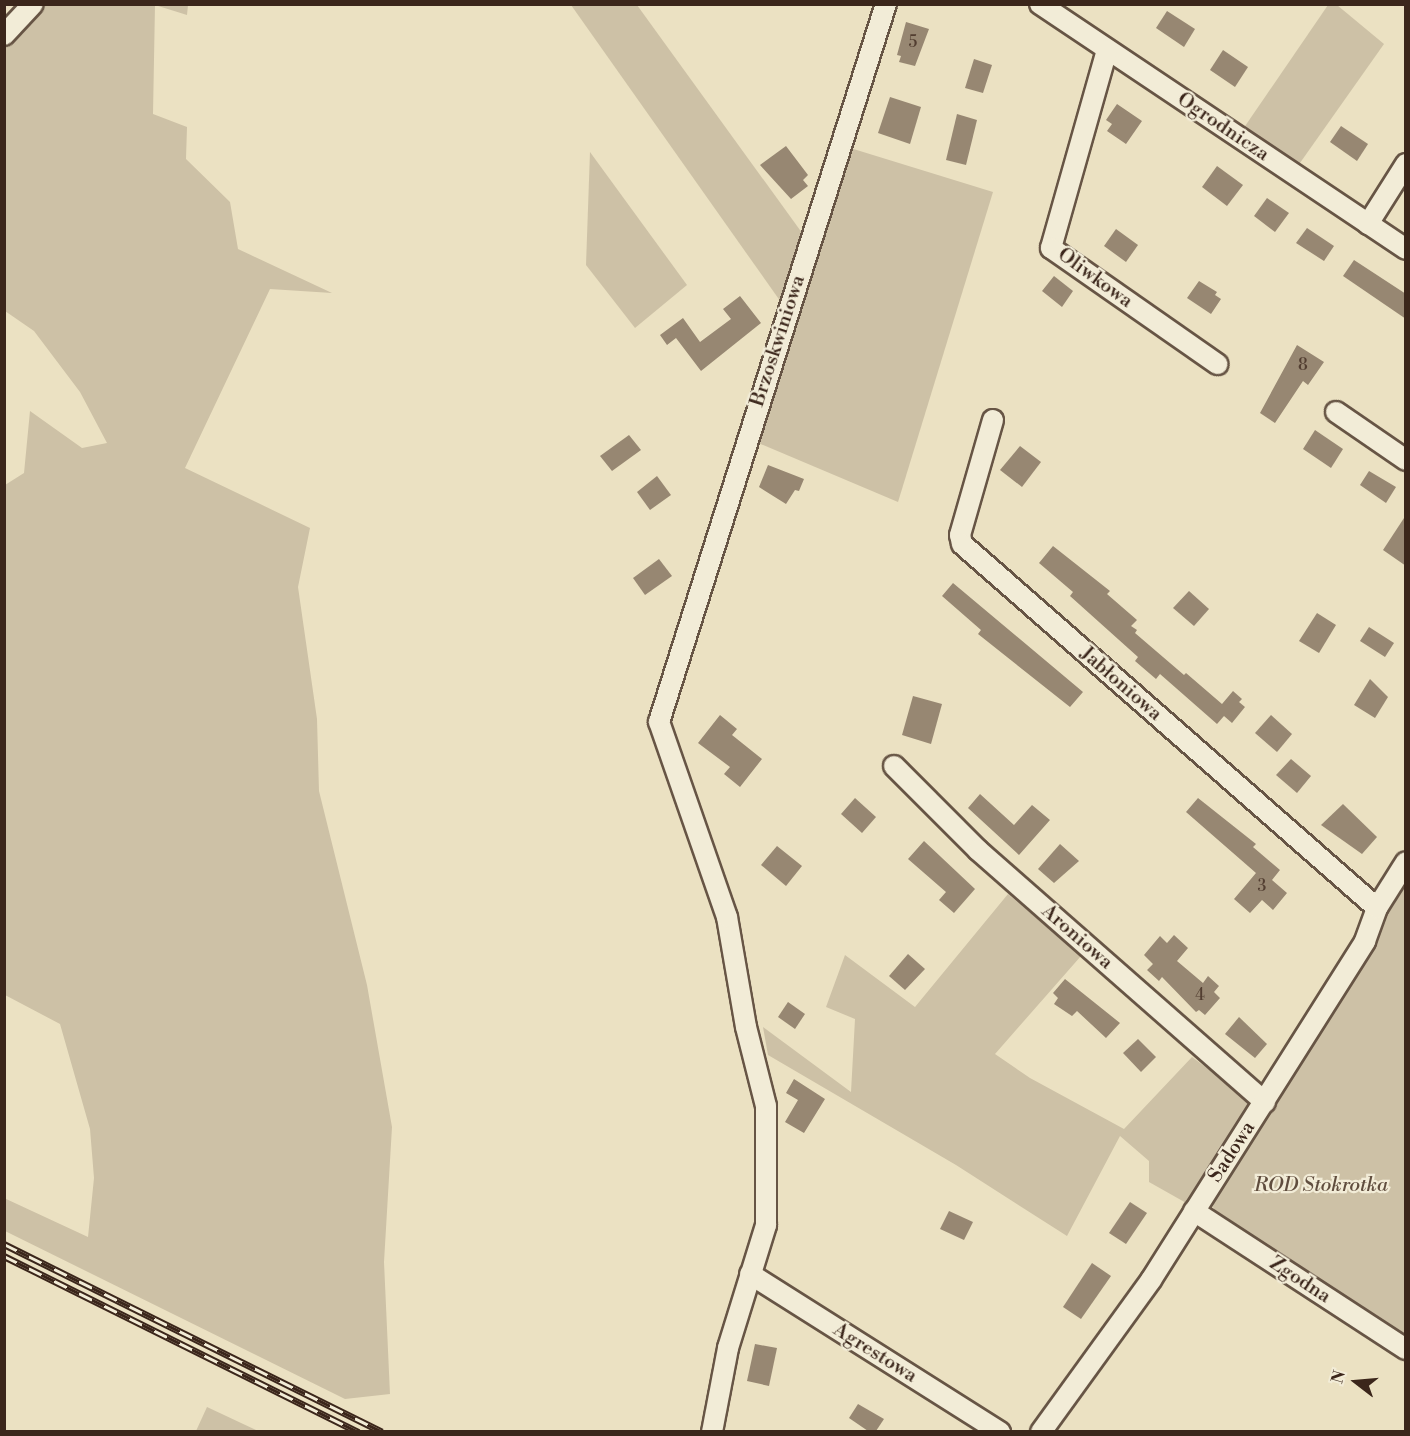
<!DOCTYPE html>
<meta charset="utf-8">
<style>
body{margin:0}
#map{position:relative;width:1410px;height:1436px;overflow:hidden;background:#ebe1c2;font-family:"Libre Bodoni",serif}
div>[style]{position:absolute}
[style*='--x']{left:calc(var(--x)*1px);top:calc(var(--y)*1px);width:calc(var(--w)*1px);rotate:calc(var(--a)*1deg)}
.green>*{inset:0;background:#cdc1a6}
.building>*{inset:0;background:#978772}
.roads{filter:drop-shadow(2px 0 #675545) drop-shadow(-2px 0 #675545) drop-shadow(0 2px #675545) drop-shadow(0 -2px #675545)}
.minor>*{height:20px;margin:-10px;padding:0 10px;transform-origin:10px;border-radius:10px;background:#f2ecd7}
.rail>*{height:7px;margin-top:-3.5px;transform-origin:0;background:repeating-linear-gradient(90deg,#f2ecd7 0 14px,#3b261b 0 28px);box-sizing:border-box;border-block:2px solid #3b261b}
span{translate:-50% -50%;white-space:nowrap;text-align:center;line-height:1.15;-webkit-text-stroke:4.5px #f2ecd7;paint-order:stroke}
.number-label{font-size:16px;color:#523e31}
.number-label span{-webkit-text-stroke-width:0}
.street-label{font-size:20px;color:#3b261b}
.park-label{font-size:20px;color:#604d3e;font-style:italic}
.frame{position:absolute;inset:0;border:6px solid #3b261b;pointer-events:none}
.north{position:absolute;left:1326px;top:1352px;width:60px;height:60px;-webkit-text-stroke:4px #f2ecd7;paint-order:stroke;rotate:286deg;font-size:16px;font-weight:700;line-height:24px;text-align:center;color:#3b261b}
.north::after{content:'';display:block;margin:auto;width:21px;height:27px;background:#3b261b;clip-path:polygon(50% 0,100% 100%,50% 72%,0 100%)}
</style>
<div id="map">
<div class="green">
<i style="clip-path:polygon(46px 5px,188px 5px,187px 15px,155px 5px,153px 114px,187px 127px,186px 159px,230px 202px,238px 249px,332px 293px,270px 289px,185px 468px,310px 528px,298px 587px,317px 719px,319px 791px,367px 985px,392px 1127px,384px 1262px,390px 1394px,345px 1399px,5px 1231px,4px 1198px,88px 1237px,94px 1178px,90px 1129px,60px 1024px,5px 995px,5px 485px,24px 473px,30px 411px,82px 448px,107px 443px,80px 392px,34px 331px,5px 311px,5px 45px)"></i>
<i style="clip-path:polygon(571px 5px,637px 5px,805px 237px,783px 305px)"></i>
<i style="clip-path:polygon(1328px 5px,1337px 5px,1384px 44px,1295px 170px,1241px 132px)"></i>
<i style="clip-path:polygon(847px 147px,993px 192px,898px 502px,756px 442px)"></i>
<i style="clip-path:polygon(590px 152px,687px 285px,635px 328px,586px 265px)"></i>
<i style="clip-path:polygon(1405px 880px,1405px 1343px,1221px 1221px,1213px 1207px,1215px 1195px)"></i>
<i style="clip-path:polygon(1008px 894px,1081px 956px,995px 1054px,1030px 1078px,1124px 1129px,1192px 1057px,1255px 1104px,1188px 1204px,1149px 1182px,1149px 1161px,1120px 1136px,1067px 1236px,956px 1165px,768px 1055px,763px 1027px,851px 1092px,855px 1019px,826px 1007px,845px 955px,915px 1007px)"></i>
<i style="clip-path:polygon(207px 1407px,258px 1431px,196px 1431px)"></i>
</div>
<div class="building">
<i style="clip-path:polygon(1167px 11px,1195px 29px,1184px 47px,1156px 28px)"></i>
<i style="clip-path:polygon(906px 22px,929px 29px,915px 66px,899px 62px,901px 56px,897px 55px)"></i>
<i style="clip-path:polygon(1223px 50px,1248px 67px,1235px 87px,1210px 70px)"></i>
<i style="clip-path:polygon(974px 59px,992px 65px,983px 93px,965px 88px)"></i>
<i style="clip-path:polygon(890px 97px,921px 107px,910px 144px,878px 133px)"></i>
<i style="clip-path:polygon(1117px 104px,1142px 121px,1126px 144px,1107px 131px,1112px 124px,1106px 120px)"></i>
<i style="clip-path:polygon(957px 114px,977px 120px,966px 165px,946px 160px)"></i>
<i style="clip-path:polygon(1341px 126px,1368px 144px,1357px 161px,1330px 142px)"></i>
<i style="clip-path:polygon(786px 146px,808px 175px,803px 180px,808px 186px,791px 199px,760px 165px)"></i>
<i style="clip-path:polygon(1217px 166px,1243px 185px,1227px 206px,1202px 187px)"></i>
<i style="clip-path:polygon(1267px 198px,1289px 213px,1275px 232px,1254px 216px)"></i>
<i style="clip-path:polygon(1307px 228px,1334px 246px,1324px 261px,1296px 243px)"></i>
<i style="clip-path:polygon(1116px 229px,1138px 245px,1126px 262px,1104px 246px)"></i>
<i style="clip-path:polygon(1354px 260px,1406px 294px,1406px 319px,1343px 276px)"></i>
<i style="clip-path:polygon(1054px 276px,1073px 291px,1062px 307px,1042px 291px)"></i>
<i style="clip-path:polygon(1199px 281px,1217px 292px,1215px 295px,1221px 299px,1211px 314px,1187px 298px)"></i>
<i style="clip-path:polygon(740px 296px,761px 323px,701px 371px,676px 338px,667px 345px,660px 335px,683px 318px,700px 342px,731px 319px,723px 309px)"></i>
<i style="clip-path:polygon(1297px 345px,1324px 362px,1308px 385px,1303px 381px,1275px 423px,1260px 413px)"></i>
<i style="clip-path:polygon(1315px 430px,1343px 449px,1331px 468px,1303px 449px)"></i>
<i style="clip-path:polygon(629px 435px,641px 450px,612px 471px,600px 456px)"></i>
<i style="clip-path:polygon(1020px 446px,1041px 462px,1022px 487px,1000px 470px)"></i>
<i style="clip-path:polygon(768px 465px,804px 479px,799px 491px,795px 490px,786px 504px,759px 487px)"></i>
<i style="clip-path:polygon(1369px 471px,1396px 487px,1386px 503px,1360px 485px)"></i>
<i style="clip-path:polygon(657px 476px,671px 495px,650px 510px,637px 492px)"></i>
<i style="clip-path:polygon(1406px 515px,1406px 566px,1383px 550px)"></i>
<i style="clip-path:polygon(1053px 546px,1110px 591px,1107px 594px,1137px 620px,1131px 626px,1137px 630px,1135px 633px,1184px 675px,1186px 673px,1222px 704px,1233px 691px,1242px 699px,1239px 702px,1245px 707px,1232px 723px,1224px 716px,1217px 724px,1160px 674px,1156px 679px,1135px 661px,1138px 657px,1070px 596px,1073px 592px,1039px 563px)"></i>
<i style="clip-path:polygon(659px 559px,672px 576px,645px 595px,633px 578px)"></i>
<i style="clip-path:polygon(953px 583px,1083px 692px,1070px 707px,978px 634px,981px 630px,942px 596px)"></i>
<i style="clip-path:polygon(1189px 591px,1209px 609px,1194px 626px,1173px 608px)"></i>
<i style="clip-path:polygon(1317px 613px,1336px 625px,1319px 653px,1299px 641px)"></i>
<i style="clip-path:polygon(1369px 627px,1394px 643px,1385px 657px,1360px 641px)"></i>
<i style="clip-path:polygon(1370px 679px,1388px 697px,1375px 718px,1354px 705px)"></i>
<i style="clip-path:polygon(913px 696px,942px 704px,931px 744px,902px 735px)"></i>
<i style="clip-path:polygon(720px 715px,737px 729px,732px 735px,762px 759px,740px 787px,724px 774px,730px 767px,698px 743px)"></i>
<i style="clip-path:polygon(1271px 715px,1292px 734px,1277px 752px,1255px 733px)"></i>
<i style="clip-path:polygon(1291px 759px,1311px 776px,1297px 793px,1276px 775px)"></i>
<i style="clip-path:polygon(980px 794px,1014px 825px,1032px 805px,1050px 820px,1019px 855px,968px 808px)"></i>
<i style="clip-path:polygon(855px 798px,876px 817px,862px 833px,841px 814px)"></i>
<i style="clip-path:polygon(1198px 798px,1256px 844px,1253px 847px,1280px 870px,1272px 880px,1287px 893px,1273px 910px,1262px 900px,1250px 913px,1234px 899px,1256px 873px,1186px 812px)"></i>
<i style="clip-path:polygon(1343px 804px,1377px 837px,1362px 854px,1321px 825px)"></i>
<i style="clip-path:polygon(924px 841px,975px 889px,954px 913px,939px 900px,946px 892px,908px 859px)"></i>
<i style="clip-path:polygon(1060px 844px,1079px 861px,1054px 883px,1038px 869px)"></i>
<i style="clip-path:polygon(777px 846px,802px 866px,786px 886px,761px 865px)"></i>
<i style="clip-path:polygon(1174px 935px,1188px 948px,1177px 961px,1203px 983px,1208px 976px,1219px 986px,1214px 992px,1220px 998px,1205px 1015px,1199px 1010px,1196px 1012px,1162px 977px,1159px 981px,1147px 970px,1153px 964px,1144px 955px,1160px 936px,1167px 943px)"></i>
<i style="clip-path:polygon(908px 954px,925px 969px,905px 990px,889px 976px)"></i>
<i style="clip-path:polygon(1065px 979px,1120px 1023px,1106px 1038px,1077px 1011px,1072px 1016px,1054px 1004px,1058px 998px,1053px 993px)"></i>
<i style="clip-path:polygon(788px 1002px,805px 1014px,795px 1029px,778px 1017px)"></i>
<i style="clip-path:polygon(1239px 1017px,1267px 1044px,1255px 1058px,1225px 1034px)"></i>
<i style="clip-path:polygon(1138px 1039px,1156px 1057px,1141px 1072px,1123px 1053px)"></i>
<i style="clip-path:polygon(794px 1079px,825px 1099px,804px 1133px,785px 1122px,798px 1100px,786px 1093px)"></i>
<i style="clip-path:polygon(1130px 1202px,1147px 1213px,1126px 1244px,1109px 1233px)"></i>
<i style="clip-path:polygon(949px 1211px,973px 1222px,964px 1240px,940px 1229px)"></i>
<i style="clip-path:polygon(1092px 1263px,1111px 1276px,1081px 1319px,1063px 1307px)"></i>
<i style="clip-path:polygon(755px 1344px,777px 1348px,769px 1386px,747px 1381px)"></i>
<i style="clip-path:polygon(858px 1404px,884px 1419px,876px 1431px,868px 1431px,849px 1418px)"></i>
</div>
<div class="roads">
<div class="minor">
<i style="--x:1040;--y:4;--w:440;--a:33.8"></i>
<i style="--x:4;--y:35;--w:42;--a:-46.9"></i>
<i style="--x:1107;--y:50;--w:206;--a:105.8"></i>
<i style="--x:1051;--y:248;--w:203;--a:34.9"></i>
<i style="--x:1368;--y:224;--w:71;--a:-57.7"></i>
<i style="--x:1336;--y:412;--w:85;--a:34.4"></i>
<i style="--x:993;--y:420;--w:120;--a:106"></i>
<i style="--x:960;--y:535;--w:9;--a:77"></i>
<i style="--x:962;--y:544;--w:552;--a:41.25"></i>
<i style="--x:894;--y:766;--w:119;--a:45"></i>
<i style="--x:978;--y:850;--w:382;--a:41.3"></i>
<i style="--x:1194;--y:1211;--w:253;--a:33.1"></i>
<i style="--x:750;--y:1274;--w:296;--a:32.3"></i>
<i style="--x:712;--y:1432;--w:86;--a:-79.2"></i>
<i style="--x:728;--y:1348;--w:129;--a:-72.8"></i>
<i style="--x:766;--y:1225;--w:119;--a:-90"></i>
<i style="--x:766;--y:1106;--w:81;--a:-104.2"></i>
<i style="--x:746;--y:1027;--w:112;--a:-99.8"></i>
<i style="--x:727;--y:917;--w:207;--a:-109.2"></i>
<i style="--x:659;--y:722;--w:753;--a:-72.46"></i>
<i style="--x:1041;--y:1432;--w:188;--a:-54.1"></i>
<i style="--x:1151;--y:1280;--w:401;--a:-57.7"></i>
<i style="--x:1365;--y:941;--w:35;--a:-70"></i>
<i style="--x:1377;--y:908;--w:54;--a:-57.8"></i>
</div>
</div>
<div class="rail">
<i style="--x:4;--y:1244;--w:422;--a:26.4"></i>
<i style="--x:4;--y:1256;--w:396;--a:26.4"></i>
</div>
<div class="number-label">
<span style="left:913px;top:42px">5</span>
<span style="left:1303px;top:365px">8</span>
<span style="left:1262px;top:886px">3</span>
<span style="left:1200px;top:995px">4</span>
</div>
<div class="street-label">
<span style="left:1223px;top:127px;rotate:34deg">Ogrodnicza</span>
<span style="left:1095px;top:278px;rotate:36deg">Oliwkowa</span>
<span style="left:778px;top:341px;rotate:-72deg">Brzoskwiniowa</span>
<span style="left:1121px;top:684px;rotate:41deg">Jabłoniowa</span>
<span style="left:1077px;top:937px;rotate:41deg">Aroniowa</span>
<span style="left:1232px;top:1152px;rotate:-57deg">Sadowa</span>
<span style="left:1300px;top:1280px;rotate:33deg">Zgodna</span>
<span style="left:875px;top:1353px;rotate:32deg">Agrestowa</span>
</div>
<div class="park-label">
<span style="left:1321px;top:1185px">ROD Stokrotka</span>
</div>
<div class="frame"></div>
<div class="north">N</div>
</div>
